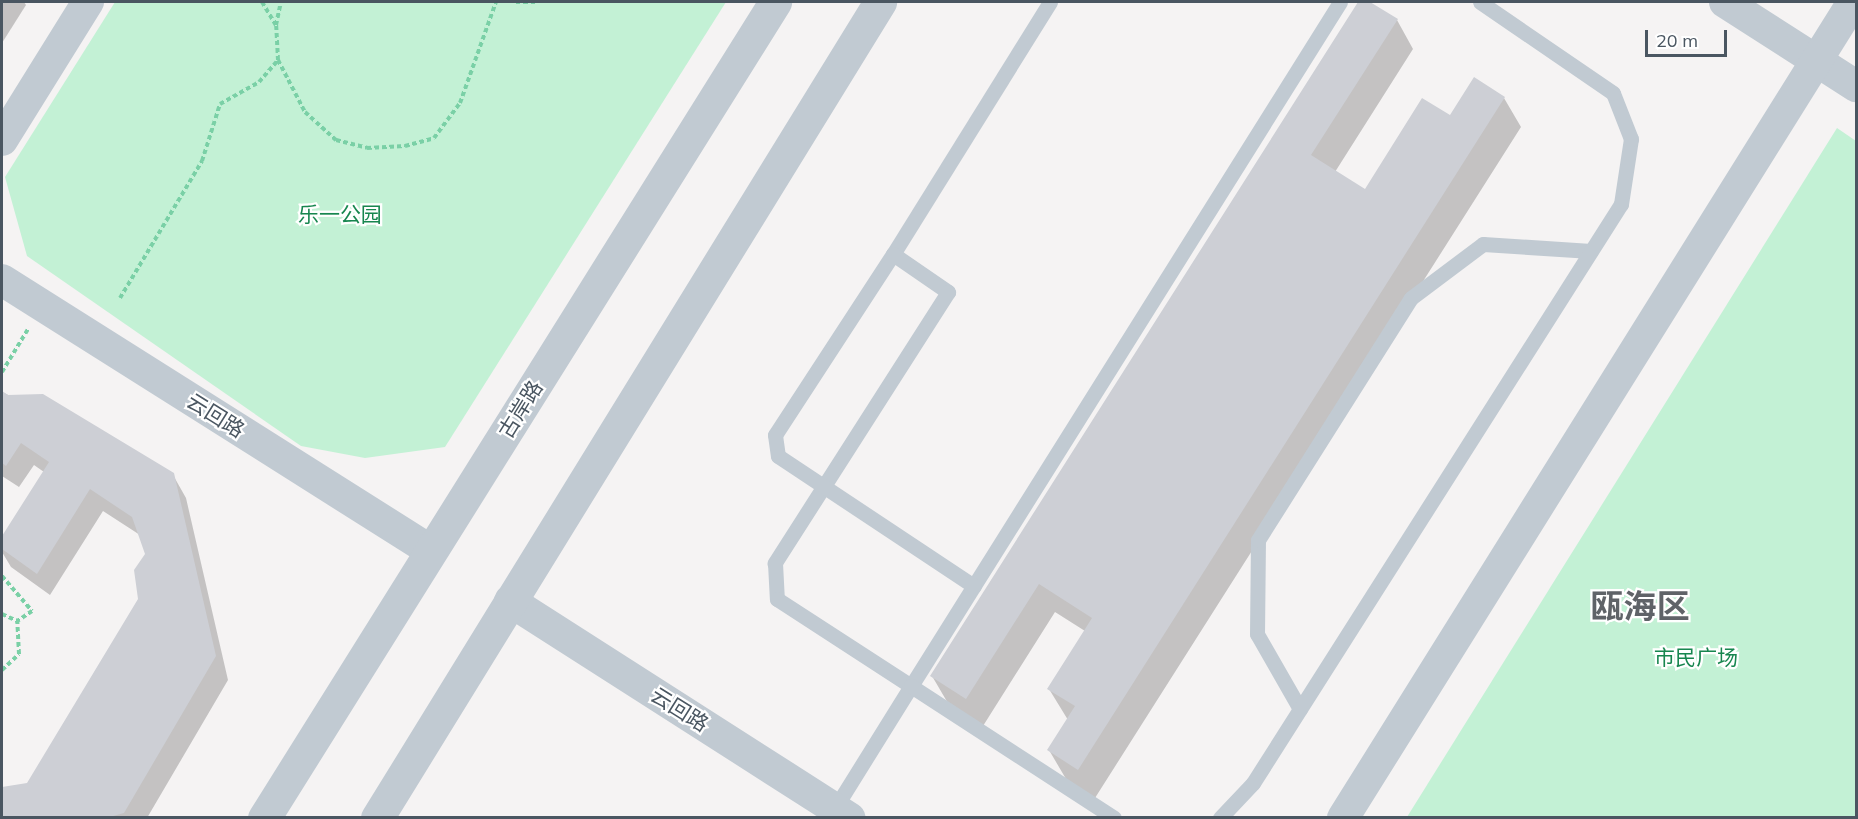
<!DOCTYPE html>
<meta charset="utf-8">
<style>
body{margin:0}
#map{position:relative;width:1858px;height:819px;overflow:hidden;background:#f5f3f3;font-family:Mulish,"Noto Sans SC",sans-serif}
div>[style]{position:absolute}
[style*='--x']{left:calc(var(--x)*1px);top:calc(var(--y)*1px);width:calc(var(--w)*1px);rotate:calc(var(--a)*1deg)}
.green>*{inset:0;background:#c3f1d5}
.shadow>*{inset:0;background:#0003}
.building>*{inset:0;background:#cdcfd5}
.path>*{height:4px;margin-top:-2px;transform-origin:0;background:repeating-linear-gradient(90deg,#7ad0a6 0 4.5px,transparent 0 7.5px)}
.service>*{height:15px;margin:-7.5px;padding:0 7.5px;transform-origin:7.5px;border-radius:7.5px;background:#c1cad2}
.minor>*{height:32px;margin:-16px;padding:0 16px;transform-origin:16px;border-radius:16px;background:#c1cad2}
.tertiary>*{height:33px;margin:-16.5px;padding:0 16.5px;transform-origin:16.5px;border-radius:16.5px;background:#c1cad2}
span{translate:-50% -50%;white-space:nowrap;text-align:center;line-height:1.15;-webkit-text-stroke:4.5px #fff;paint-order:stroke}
.park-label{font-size:21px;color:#17864f}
.street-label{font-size:21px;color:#4a5661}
.town-label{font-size:33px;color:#5f6368;font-weight:700}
.frame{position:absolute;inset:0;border:3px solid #4a5661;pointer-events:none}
.scale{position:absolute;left:1645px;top:30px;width:82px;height:27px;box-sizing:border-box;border:3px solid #4a5661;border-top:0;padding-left:8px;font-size:18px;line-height:21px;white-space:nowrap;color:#4a5661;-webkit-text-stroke:4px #fff;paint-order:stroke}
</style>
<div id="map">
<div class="green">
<i style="clip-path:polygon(115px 2px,726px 2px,445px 447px,365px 458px,301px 446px,27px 256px,5px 177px)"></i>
<i style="clip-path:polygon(1837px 128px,1856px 141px,1856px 817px,1407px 817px)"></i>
</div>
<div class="shadow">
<i style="clip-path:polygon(2px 2px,24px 2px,26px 5px,2px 43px)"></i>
<i style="clip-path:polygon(1360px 2px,1367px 2px,1397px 20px,1413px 49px,1335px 172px,1365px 191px,1450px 117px,1504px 98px,1521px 127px,1095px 798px,1066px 779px,1049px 750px,1068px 720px,1049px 689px,1085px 631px,1055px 612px,983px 726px,949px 705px,932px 676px)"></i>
<i style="clip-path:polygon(2px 392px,173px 475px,186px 498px,228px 680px,147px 818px,2px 818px,2px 788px,28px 785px,139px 599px,147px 554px,140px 535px,103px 511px,50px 595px,11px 567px,2px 552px,2px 539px,44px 472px,34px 465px,19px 487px,2px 476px)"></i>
</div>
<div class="building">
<i style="clip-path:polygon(1358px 2px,1370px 2px,1398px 19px,1311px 155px,1365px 189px,1422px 98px,1450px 115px,1474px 77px,1505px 97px,1078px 770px,1047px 750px,1075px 706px,1047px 689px,1092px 618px,1039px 584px,966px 699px,930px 676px)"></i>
<i style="clip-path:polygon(2px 391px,8px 395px,43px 394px,174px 473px,216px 656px,124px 813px,106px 818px,2px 818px,2px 787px,27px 783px,138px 599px,134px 570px,145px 554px,132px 517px,90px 489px,37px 574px,2px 549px,2px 536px,49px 462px,21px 443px,6px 466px,2px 463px)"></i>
</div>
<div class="path">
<i style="--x:262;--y:2;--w:27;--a:59"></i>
<i style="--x:516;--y:2;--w:20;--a:0"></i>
<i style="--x:278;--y:60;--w:59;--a:62.6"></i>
<i style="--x:305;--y:112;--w:42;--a:42.1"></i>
<i style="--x:336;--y:140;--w:32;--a:14"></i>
<i style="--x:367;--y:148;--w:38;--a:-3"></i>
<i style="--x:405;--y:146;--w:30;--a:-15"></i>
<i style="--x:434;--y:138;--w:44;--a:-53.4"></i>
<i style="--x:460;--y:103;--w:107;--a:-70.4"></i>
<i style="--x:120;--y:298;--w:160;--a:-59.1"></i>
<i style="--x:202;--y:161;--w:60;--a:-72.5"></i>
<i style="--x:220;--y:104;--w:45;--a:-29.4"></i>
<i style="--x:259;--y:82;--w:29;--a:-49"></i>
<i style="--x:278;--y:60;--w:35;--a:-93"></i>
<i style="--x:276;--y:25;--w:24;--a:-78"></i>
<i style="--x:2;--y:372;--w:50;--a:-58.8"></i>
<i style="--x:2;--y:576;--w:46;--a:49.4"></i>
<i style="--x:32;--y:611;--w:18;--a:146"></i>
<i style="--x:2;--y:614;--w:17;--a:25"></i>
<i style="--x:2;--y:670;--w:23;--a:-43"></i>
<i style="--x:19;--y:654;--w:33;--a:-93"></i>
</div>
<div class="service">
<i style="--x:1050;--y:2;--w:297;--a:121.9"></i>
<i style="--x:893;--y:254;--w:67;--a:34.6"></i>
<i style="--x:948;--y:292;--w:322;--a:122.6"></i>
<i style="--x:775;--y:563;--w:36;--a:87"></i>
<i style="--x:777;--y:599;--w:160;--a:33"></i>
<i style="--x:911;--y:686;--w:807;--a:-57.9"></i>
<i style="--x:893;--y:254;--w:216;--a:123.1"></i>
<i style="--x:775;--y:435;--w:21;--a:82"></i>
<i style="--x:778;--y:456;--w:235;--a:33.6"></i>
<i style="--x:1300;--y:709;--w:86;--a:-119.8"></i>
<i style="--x:1257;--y:634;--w:94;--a:-89.4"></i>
<i style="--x:1258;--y:540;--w:286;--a:-57.7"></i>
<i style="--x:1411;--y:298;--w:90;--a:-36.9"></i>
<i style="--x:1483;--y:244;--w:108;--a:3.7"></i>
<i style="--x:835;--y:808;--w:144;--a:-58.1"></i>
<i style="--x:911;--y:686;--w:242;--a:33"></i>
<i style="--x:1220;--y:818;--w:48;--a:-46.7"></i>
<i style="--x:1253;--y:783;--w:686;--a:-57.56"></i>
<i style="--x:1621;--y:204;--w:66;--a:-81.3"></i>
<i style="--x:1631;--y:139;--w:49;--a:-111.4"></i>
<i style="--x:1613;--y:93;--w:161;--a:-145.6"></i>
</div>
<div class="minor">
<i style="--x:1725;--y:2;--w:156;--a:32.7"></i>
<i style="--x:2;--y:140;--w:163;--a:-58.1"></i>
<i style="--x:2;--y:280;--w:507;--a:32.28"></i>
<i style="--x:510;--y:601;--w:403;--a:32.6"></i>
<i style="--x:1343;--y:818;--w:962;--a:-57.99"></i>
</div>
<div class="tertiary">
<i style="--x:264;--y:818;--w:963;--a:-57.94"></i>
<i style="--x:377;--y:818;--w:959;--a:-58.35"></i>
</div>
<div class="park-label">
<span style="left:340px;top:214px">乐一公园</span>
<span style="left:1696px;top:657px">市民广场</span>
</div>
<div class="street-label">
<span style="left:520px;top:409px;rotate:-58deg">古岸路</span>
<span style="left:216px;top:415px;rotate:32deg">云回路</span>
<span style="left:680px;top:709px;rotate:32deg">云回路</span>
</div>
<div class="town-label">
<span style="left:1640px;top:606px">瓯海区</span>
</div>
<div class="frame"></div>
<div class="scale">20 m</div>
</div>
